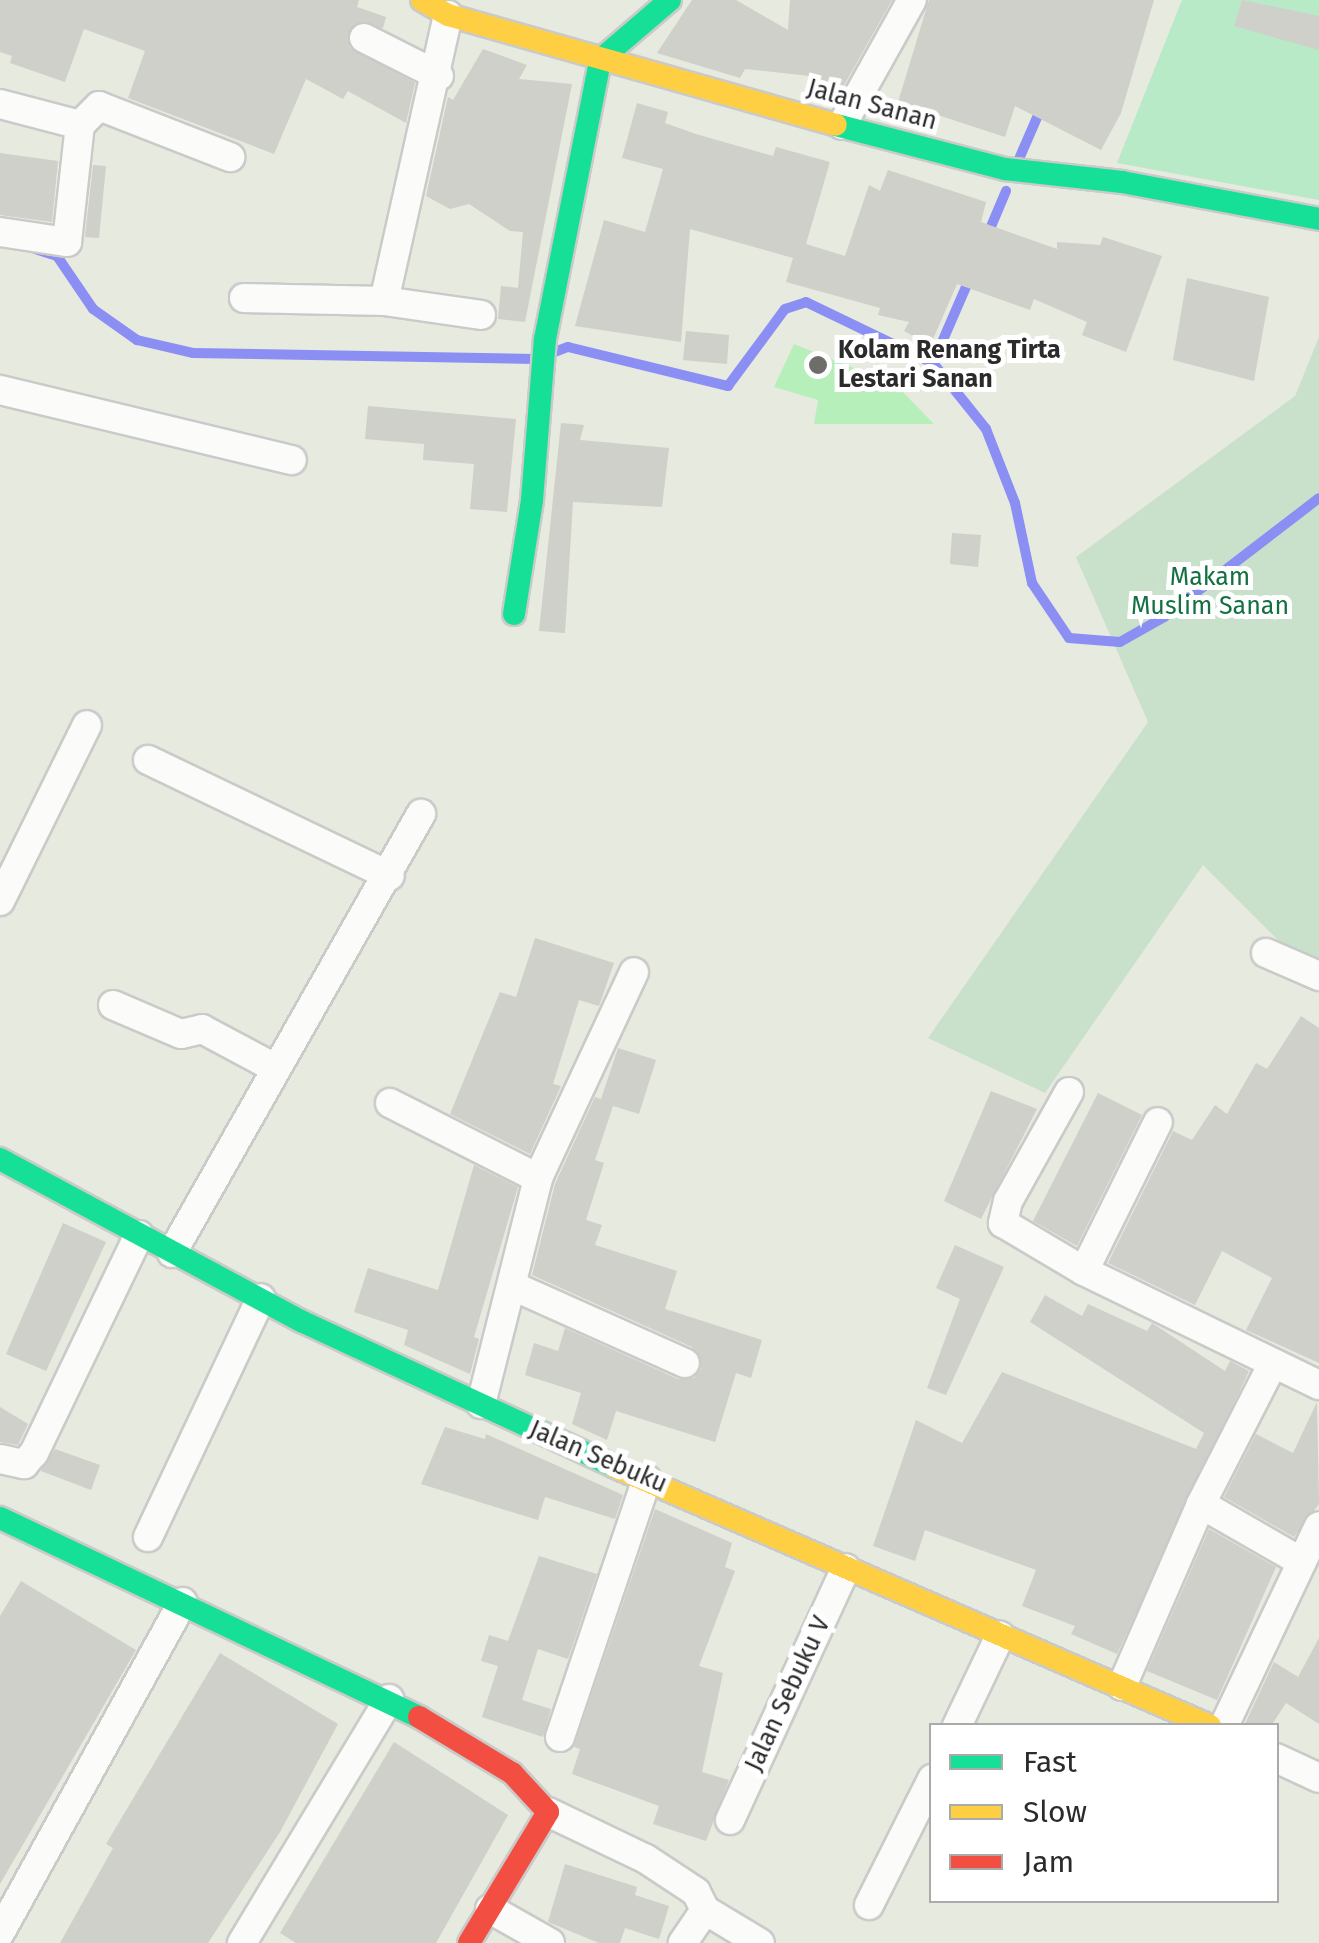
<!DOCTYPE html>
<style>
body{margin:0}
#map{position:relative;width:1319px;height:1943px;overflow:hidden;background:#e7eadf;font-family:"Fira Sans",sans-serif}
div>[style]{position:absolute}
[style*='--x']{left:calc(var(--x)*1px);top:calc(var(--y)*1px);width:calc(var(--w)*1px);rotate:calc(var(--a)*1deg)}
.green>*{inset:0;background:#b8eac7}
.cemetery>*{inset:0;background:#c9e1cb}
.pitch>*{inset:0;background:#b6efb9}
.stream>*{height:10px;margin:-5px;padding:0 5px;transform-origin:5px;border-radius:5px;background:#8b8ef3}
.building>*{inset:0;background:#ced0c9}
.roads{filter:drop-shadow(2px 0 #cacac9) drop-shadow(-2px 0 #cacac9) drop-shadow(0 2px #cacac9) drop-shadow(0 -2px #cacac9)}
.street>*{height:28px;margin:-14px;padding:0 14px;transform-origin:14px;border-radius:14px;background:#fbfcfa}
.fast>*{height:22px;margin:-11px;padding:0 11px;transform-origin:11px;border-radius:11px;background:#16e098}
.slow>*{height:22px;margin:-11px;padding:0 11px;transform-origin:11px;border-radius:11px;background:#ffcf43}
.jam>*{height:22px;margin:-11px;padding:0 11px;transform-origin:11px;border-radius:11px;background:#f24e42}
.dots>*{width:28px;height:28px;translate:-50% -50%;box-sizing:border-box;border:5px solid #fff;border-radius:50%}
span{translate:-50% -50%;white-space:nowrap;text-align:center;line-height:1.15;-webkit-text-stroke:10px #fff;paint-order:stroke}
.street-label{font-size:25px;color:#2b2b2b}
.poi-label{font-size:25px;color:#2b2b2b;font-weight:700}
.left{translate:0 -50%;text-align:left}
.park-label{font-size:25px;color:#137041}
.legend{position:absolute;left:929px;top:1723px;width:350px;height:180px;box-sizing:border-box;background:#fff;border:2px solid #aaa;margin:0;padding:12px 18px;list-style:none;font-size:30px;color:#2b2b2b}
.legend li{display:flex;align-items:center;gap:20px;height:50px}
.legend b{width:50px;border:2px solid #aaa}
</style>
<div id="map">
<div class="green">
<i style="clip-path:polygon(1182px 0,1319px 0,1319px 200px,1117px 163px)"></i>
</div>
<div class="cemetery">
<i style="clip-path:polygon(1319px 337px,1319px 962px,1283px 945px,1203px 865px,1045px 1093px,928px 1038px,1148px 722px,1076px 557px,1295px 396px)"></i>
</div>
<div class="pitch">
<i style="clip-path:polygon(794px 344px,896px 385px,934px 424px,814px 424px,818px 400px,774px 387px)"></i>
</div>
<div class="stream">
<i style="--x:1019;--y:159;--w:58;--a:-66.5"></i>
<i style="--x:987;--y:236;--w:49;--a:-67.1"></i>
<i style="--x:35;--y:249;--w:23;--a:18"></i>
<i style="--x:57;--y:256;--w:64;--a:55.8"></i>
<i style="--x:93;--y:309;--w:54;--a:35.2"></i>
<i style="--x:137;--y:340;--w:57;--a:13.1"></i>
<i style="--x:193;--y:353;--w:343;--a:1"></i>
<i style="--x:552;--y:353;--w:17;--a:-21"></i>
<i style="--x:568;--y:347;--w:165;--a:13.7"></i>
<i style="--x:728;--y:386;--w:96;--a:-53.5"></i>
<i style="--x:785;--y:309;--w:22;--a:-18"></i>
<i style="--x:806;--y:302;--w:141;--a:25.7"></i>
<i style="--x:933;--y:363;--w:85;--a:51.2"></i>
<i style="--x:986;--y:429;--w:79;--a:68.6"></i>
<i style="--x:1015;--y:503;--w:82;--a:78"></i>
<i style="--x:1032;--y:583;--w:66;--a:56.1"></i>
<i style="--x:1069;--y:638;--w:51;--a:4.5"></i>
<i style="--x:1120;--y:642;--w:51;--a:-29.6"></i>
<i style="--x:1164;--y:617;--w:195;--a:-37.5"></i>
<i style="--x:933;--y:363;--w:96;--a:-66.6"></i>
</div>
<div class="building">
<i style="clip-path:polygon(0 0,359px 0,357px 7px,386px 17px,383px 28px,354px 24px,349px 47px,415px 83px,406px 123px,348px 91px,343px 99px,306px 79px,274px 154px,128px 98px,145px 51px,84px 29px,65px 82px,10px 63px,12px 56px,0 52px)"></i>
<i style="clip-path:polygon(692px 0,736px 0,788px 30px,790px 0,892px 0,838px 96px,808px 92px,810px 76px,745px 69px,740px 78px,657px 53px)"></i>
<i style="clip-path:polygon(929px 0,1154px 0,1121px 113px,1101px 150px,1015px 106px,1005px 137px,898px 102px)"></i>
<i style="clip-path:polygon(1242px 0,1319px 16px,1319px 50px,1234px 26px)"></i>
<i style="clip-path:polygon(483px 49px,527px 65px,519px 79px,572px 84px,525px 322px,498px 319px,501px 286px,518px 288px,523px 232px,510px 231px,469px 204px,450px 209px,426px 196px,448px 97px,453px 100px)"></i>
<i style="clip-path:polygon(637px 103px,668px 112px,665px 123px,696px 134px,773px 156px,776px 147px,830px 162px,806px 244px,845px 256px,869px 185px,880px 191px,888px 170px,986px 202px,981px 222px,1057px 249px,1057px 242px,1100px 245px,1103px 237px,1162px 256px,1126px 352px,1082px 335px,1087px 322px,1034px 299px,1030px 310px,957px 284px,930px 346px,904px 331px,909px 322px,878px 315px,880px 308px,786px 282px,793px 258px,690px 229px,681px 342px,575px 326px,604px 220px,645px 232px,663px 169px,622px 158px)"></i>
<i style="clip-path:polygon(0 153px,58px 161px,52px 222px,0 215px)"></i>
<i style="clip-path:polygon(93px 165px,106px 166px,99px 238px,85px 237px)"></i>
<i style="clip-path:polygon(1187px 278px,1269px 297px,1254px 381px,1173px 360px)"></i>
<i style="clip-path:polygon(686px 331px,729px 335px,727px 364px,683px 360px)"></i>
<i style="clip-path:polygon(368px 406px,516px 419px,507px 512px,470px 509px,474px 464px,423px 460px,424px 444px,365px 439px)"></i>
<i style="clip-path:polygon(561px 423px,584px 425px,580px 440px,669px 448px,662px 507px,573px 502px,565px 633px,539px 631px)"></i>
<i style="clip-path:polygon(952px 533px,981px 535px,978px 567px,950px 564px)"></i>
<i style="clip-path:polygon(535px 938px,614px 963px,599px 1006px,579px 1000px,553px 1084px,561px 1086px,530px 1154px,450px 1114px,500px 992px,516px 997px)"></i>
<i style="clip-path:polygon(1301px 1016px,1319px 1028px,1319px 1363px,1246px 1330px,1272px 1278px,1222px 1251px,1195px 1305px,1108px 1263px,1173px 1131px,1192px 1140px,1215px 1105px,1227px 1114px,1256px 1063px,1267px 1069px)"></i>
<i style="clip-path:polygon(618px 1048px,656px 1060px,639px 1114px,613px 1106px,595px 1160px,604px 1163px,586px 1220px,602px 1225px,595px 1245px,677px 1271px,665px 1309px,762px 1340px,751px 1378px,736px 1373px,715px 1442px,616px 1411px,607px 1440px,572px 1424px,581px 1393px,525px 1375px,534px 1343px,558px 1351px,565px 1328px,678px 1379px,694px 1378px,701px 1369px,692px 1347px,532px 1275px,555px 1184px,595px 1097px,601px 1099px)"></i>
<i style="clip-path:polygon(991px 1091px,1037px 1109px,981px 1219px,944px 1201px)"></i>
<i style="clip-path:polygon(1098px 1093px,1142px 1115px,1077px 1246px,1033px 1221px)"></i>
<i style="clip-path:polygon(474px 1165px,518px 1187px,474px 1337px,479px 1339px,470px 1374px,404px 1345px,408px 1330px,354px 1312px,368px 1268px,438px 1290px)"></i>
<i style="clip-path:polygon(63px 1223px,106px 1242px,46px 1371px,6px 1354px)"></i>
<i style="clip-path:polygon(955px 1245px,1004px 1267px,946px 1395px,927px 1388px,960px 1299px,936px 1288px)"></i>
<i style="clip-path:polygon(1045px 1295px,1082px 1316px,1088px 1304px,1147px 1331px,1152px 1323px,1225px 1371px,1230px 1361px,1249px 1371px,1117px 1654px,1071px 1634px,1075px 1626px,1022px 1606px,1036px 1570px,925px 1530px,915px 1561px,873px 1546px,916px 1420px,962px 1443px,1002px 1372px,1196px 1449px,1204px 1433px,1030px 1322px)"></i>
<i style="clip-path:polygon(1317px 1402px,1319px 1504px,1294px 1537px,1224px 1497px,1256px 1434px,1293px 1453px)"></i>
<i style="clip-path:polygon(0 1407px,28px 1424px,18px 1445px,0 1442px)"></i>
<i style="clip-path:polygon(445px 1427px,485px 1439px,486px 1434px,623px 1495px,615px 1519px,545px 1497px,538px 1520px,421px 1484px)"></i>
<i style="clip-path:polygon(55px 1449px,100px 1465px,91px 1490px,41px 1471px)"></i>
<i style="clip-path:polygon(655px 1509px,732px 1543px,725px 1567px,735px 1571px,699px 1666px,723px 1673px,702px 1772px,729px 1780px,706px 1841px,653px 1824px,659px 1806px,572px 1774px,580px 1749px,574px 1747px)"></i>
<i style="clip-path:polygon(1209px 1529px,1276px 1567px,1217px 1700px,1147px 1671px)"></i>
<i style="clip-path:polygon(539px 1556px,597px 1574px,568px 1659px,538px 1649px,522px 1700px,551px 1709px,543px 1737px,482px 1717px,498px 1666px,481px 1661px,489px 1635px,508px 1641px)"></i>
<i style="clip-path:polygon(21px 1581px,136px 1650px,0 1884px,0 1616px)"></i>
<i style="clip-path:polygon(1319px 1638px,1319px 1724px,1286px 1703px,1271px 1726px,1244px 1726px,1274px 1662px,1298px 1677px)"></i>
<i style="clip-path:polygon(220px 1653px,338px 1724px,280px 1832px,208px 1943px,60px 1943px,113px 1848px,106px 1844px)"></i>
<i style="clip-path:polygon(394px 1742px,508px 1815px,436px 1943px,296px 1943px,280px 1933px)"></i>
<i style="clip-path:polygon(565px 1864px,637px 1887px,635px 1895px,669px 1906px,659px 1939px,625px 1928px,620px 1943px,599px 1943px,548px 1922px)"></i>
</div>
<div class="roads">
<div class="street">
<i style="--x:448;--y:15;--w:293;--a:102.6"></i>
<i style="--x:384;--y:301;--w:98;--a:8.2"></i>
<i style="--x:364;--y:38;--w:84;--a:26.9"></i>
<i style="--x:0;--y:104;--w:83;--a:14.7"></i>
<i style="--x:80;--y:125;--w:27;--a:-45"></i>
<i style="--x:99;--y:106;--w:141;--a:21.3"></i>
<i style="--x:842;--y:125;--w:143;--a:-60.8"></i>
<i style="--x:0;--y:232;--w:68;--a:8.5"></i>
<i style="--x:67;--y:242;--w:118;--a:-83.7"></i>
<i style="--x:244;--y:298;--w:140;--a:1.2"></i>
<i style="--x:0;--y:390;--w:300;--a:13.5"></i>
<i style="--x:148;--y:760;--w:268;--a:25.6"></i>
<i style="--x:0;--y:901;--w:196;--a:-63.7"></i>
<i style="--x:1266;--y:953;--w:58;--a:23.5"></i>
<i style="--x:113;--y:1005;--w:74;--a:23.1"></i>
<i style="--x:181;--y:1034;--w:22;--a:-13"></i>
<i style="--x:202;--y:1029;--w:83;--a:28.1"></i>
<i style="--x:1069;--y:1092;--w:125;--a:119.2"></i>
<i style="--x:1008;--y:1201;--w:23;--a:103"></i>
<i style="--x:1003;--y:1223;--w:94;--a:30.7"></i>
<i style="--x:1084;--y:1271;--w:261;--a:25.9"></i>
<i style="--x:390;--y:1103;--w:166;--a:26.9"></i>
<i style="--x:172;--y:1253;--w:505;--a:-60.44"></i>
<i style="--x:1084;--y:1271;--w:166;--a:-63.6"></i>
<i style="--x:515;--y:1287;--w:186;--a:24.1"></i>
<i style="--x:481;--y:1404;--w:233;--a:-75.8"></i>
<i style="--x:538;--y:1178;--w:227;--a:-65"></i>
<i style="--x:0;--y:1459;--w:25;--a:12"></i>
<i style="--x:24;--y:1464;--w:15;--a:-48"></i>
<i style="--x:34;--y:1453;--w:242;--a:-64.3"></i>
<i style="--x:1201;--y:1504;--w:116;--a:29.9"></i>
<i style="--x:148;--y:1537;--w:264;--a:-64.7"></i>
<i style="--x:1122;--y:1686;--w:198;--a:-66.5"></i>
<i style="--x:1201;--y:1504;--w:158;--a:-62.9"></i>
<i style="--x:957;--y:1726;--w:100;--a:-64.5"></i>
<i style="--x:1224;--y:1726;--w:221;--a:-64.6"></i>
<i style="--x:560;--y:1737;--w:272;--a:-71.4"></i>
<i style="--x:1276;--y:1758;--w:47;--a:24.9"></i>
<i style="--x:548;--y:1812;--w:109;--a:25.6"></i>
<i style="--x:646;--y:1859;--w:60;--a:33.4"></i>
<i style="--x:696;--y:1892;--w:20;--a:63"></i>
<i style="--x:705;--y:1910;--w:40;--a:124"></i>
<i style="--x:730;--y:1820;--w:277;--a:-65.3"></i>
<i style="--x:869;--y:1905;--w:141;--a:-63.4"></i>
<i style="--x:490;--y:1909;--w:69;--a:29.5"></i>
<i style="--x:705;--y:1910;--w:64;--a:31"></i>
<i style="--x:0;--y:1933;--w:378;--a:-61.1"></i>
<i style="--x:242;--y:1943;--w:285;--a:-58.9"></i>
</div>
<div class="fast">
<i style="--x:836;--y:125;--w:175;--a:14.6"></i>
<i style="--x:1005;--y:169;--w:118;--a:6.3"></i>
<i style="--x:1122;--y:182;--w:200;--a:10.6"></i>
<i style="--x:514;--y:614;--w:115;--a:-81"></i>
<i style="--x:532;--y:500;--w:162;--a:-85.4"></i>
<i style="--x:545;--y:339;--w:284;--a:-78.8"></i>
<i style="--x:600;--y:60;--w:92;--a:-40.6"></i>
<i style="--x:0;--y:1159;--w:342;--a:28.3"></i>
<i style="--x:301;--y:1321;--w:346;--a:24.9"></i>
<i style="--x:0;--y:1518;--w:464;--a:25.4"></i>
</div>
<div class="slow">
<i style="--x:422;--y:0;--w:30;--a:30"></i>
<i style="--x:448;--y:15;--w:403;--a:15.8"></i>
<i style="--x:615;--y:1467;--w:649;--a:23.52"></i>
</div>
<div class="jam">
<i style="--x:419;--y:1717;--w:109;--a:31.1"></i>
<i style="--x:512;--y:1773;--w:53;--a:47.3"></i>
<i style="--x:548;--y:1812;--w:153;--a:121.1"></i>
</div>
</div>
<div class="dots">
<i style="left:818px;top:365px;background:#6d6e6a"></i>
</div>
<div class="street-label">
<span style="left:872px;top:105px;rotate:15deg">Jalan Sanan</span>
<span style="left:598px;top:1457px;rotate:23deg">Jalan Sebuku</span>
<span style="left:788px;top:1694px;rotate:-65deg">Jalan Sebuku V</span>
</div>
<div class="poi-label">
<span class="left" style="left:838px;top:365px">Kolam Renang Tirta<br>Lestari Sanan</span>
</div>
<div class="park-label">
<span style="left:1210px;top:592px">Makam<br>Muslim Sanan</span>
</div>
<ul class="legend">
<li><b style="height:12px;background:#16e098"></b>Fast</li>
<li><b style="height:12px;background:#ffcf43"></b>Slow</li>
<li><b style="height:12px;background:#f24e42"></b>Jam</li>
</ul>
</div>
